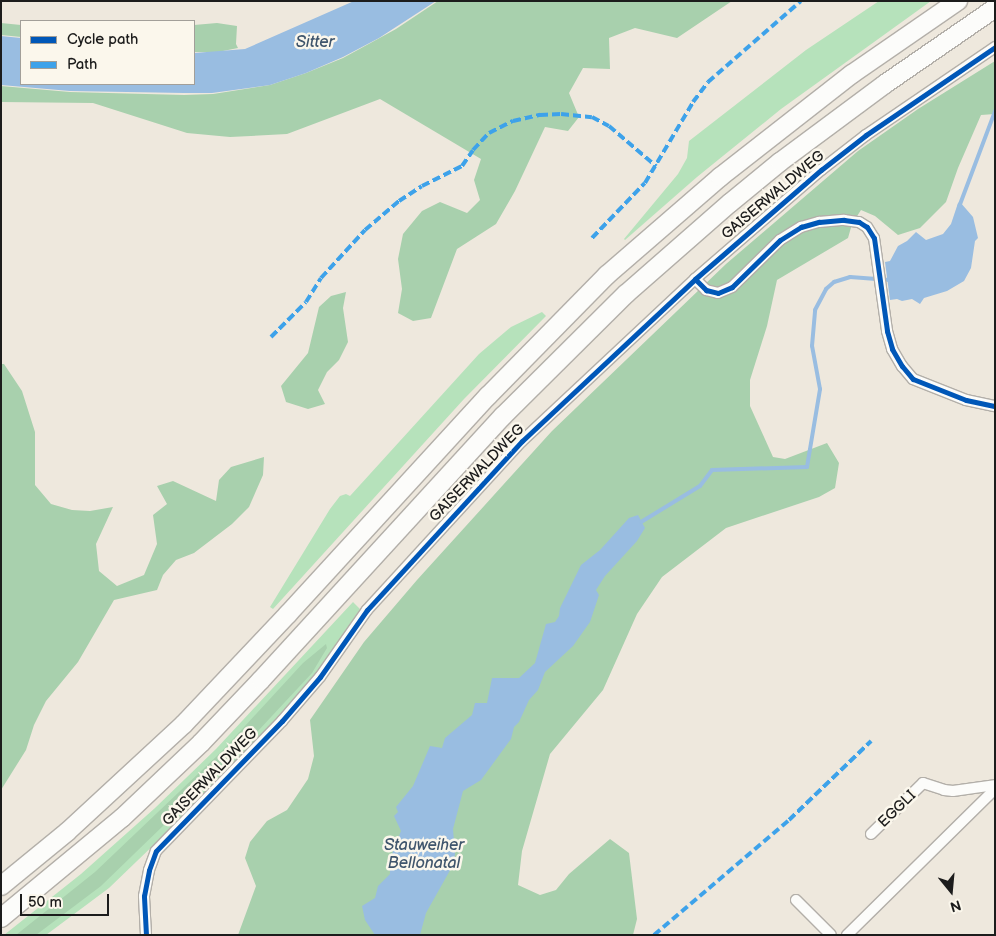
<!DOCTYPE html>
<style>
body{margin:0}
#map{position:relative;width:996px;height:936px;overflow:hidden;background:#eee8dd;font-family:"Balsamiq Sans",sans-serif}
div>[style]{position:absolute}
[style*='--x']{left:calc(var(--x)*1px);top:calc(var(--y)*1px);width:calc(var(--w)*1px);rotate:calc(var(--a)*1deg)}
.green>*{inset:0;background:#b6e2bb}
.forest>*{inset:0;background:#a8d0ad}
.water>*{inset:0;background:#99bde1}
.stream>*{height:4px;margin:-2px;padding:0 2px;transform-origin:2px;border-radius:2px;background:#99bde1}
.roads{filter:drop-shadow(1px 0 #b3afa9) drop-shadow(-1px 0 #b3afa9) drop-shadow(0 1px #b3afa9) drop-shadow(0 -1px #b3afa9)}
.minor>*{height:10px;margin:-5px;padding:0 5px;transform-origin:5px;border-radius:5px;background:#fcfcfa}
.motorway>*{height:18px;margin:-9px;padding:0 9px;transform-origin:9px;border-radius:9px;background:#fcfcfa}
.quiet>*{height:4px;margin-top:-2px;transform-origin:0;background:repeating-linear-gradient(90deg,#3da2ea 0 8px,transparent 0 12px)}
.cycleway>*{height:5px;margin:-2.5px;padding:0 2.5px;transform-origin:2.5px;border-radius:2.5px;background:#0057b8}
span{translate:-50% -50%;white-space:nowrap;text-align:center;line-height:1.15;-webkit-text-stroke:5px #fbf7ec;paint-order:stroke}
.street-label{font-size:15px;color:#1c1c1c}
.water-label{font-size:16px;color:#3f556c;font-style:italic}
.frame{position:absolute;inset:0;border:2px solid #1c1c1c;pointer-events:none}
.legend{position:absolute;left:20px;top:20px;width:175px;height:65px;box-sizing:border-box;background:#fbf7ec;border:1px solid #a29f99;margin:0;padding:6px 9px;list-style:none;font-size:15px;color:#1c1c1c}
.legend li{display:flex;align-items:center;gap:10px;height:25px}
.legend b{width:25px;border:1px solid #a29f99}
.north{position:absolute;left:926px;top:866px;width:50px;height:50px;-webkit-text-stroke:4px #fbf7ec;paint-order:stroke;rotate:163deg;font-size:14px;font-weight:700;line-height:20px;text-align:center;color:#1c1c1c}
.north::after{content:'';display:block;margin:auto;width:18px;height:22px;background:#1c1c1c;clip-path:polygon(50% 0,100% 100%,50% 72%,0 100%)}
.scale{position:absolute;left:20px;top:894px;width:89px;height:22px;box-sizing:border-box;border:2px solid #1c1c1c;border-top:0;padding-left:6px;font-size:15px;line-height:18px;white-space:nowrap;color:#1c1c1c;-webkit-text-stroke:4px #fbf7ec;paint-order:stroke}
</style>
<div id="map">
<div class="green">
<i style="clip-path:polygon(879px 1px,931px 1px,781px 109px,697px 177px,625px 240px,624px 239px,678px 174px,687px 158px,689px 141px,806px 50px)"></i>
<i style="clip-path:polygon(542px 312px,546px 316px,464px 399px,273px 609px,270px 607px,330px 509px,340px 496px,346px 494px,350px 496px,479px 354px,511px 327px)"></i>
<i style="clip-path:polygon(353px 602px,360px 609px,318px 673px,282px 715px,164px 835px,109px 888px,46px 935px,4px 935px,81px 874px,155px 808px,216px 749px)"></i>
</div>
<div class="forest">
<i style="clip-path:polygon(438px 1px,732px 1px,677px 38px,635px 28px,609px 38px,610px 69px,583px 68px,569px 93px,579px 117px,568px 131px,545px 127px,515px 191px,496px 224px,457px 249px,431px 318px,413px 321px,398px 313px,402px 289px,398px 259px,403px 234px,422px 211px,440px 202px,467px 213px,480px 200px,474px 180px,481px 159px,380px 99px,287px 134px,230px 137px,187px 133px,93px 103px,1px 102px,1px 86px,70px 92px,184px 95px,213px 94px,270px 85px,306px 73px,343px 58px,396px 29px)"></i>
<i style="clip-path:polygon(1px 23px,21px 25px,21px 37px,1px 35px)"></i>
<i style="clip-path:polygon(217px 23px,237px 26px,236px 44px,238px 48px,218px 52px,194px 52px,194px 25px)"></i>
<i style="clip-path:polygon(995px 61px,995px 114px,981px 115px,958px 168px,946px 202px,920px 228px,898px 235px,875px 216px,861px 210px,852px 224px,848px 238px,777px 280px,767px 326px,750px 380px,750px 406px,773px 457px,785px 459px,827px 443px,839px 463px,835px 488px,819px 497px,726px 528px,662px 577px,637px 614px,603px 690px,550px 754px,522px 851px,518px 885px,540px 895px,556px 890px,569px 874px,610px 839px,629px 853px,637px 919px,633px 935px,238px 935px,256px 886px,245px 858px,250px 842px,267px 821px,287px 810px,308px 779px,314px 756px,310px 720px,364px 642px,417px 580px,552px 431px,726px 264px,858px 151px,918px 109px)"></i>
<i style="clip-path:polygon(346px 292px,343px 308px,348px 342px,339px 360px,327px 372px,318px 390px,325px 404px,308px 409px,286px 402px,281px 386px,308px 353px,319px 307px,331px 296px)"></i>
<i style="clip-path:polygon(1px 364px,4px 364px,22px 391px,35px 432px,35px 485px,51px 504px,72px 510px,90px 511px,113px 507px,96px 544px,99px 571px,117px 586px,144px 575px,157px 544px,153px 515px,167px 504px,157px 486px,173px 481px,216px 501px,219px 480px,231px 467px,264px 457px,263px 475px,249px 507px,232px 524px,194px 553px,176px 560px,163px 575px,157px 590px,114px 600px,78px 662px,46px 701px,34px 725px,26px 750px,1px 790px)"></i>
<i style="clip-path:polygon(326px 644px,327px 648px,312px 673px,230px 761px,101px 886px,36px 935px,16px 935px,95px 872px,220px 753px,303px 663px)"></i>
</div>
<div class="water">
<i style="clip-path:polygon(354px 1px,436px 1px,379px 38px,343px 57px,306px 73px,270px 85px,212px 93px,184px 93px,70px 91px,1px 85px,1px 36px,21px 38px,21px 84px,194px 84px,194px 53px,245px 49px)"></i>
<i style="clip-path:polygon(960px 202px,973px 217px,978px 238px,975px 241px,971px 268px,964px 281px,947px 291px,924px 298px,920px 304px,912px 299px,902px 301px,897px 299px,890px 300px,885px 262px,890px 261px,898px 246px,907px 241px,916px 232px,926px 240px,943px 234px,951px 224px,958px 203px)"></i>
<i style="clip-path:polygon(638px 515px,645px 528px,637px 541px,605px 576px,596px 590px,599px 595px,590px 622px,573px 646px,545px 672px,538px 690px,529px 700px,519px 722px,514px 727px,511px 739px,481px 780px,463px 791px,453px 829px,455px 854px,453px 865px,426px 913px,420px 935px,375px 935px,365px 920px,362px 906px,375px 898px,378px 886px,390px 874px,390px 859px,401px 831px,394px 816px,398px 812px,396px 807px,413px 786px,430px 746px,442px 748px,445px 738px,472px 715px,475px 703px,487px 703px,492px 678px,519px 678px,535px 663px,546px 624px,555px 622px,559px 616px,560px 608px,581px 565px,600px 550px,629px 518px)"></i>
</div>
<div class="stream">
<i style="--x:959;--y:207;--w:103;--a:-69.4"></i>
<i style="--x:641;--y:522;--w:69;--a:-31.4"></i>
<i style="--x:700;--y:486;--w:20;--a:-53"></i>
<i style="--x:712;--y:470;--w:95;--a:-1.8"></i>
<i style="--x:807;--y:467;--w:79;--a:-80.5"></i>
<i style="--x:820;--y:389;--w:44;--a:-100.5"></i>
<i style="--x:812;--y:346;--w:36;--a:-85"></i>
<i style="--x:815;--y:310;--w:24;--a:-62"></i>
<i style="--x:826;--y:289;--w:11;--a:-41"></i>
<i style="--x:834;--y:282;--w:17;--a:-17"></i>
<i style="--x:850;--y:277;--w:40;--a:4.3"></i>
</div>
<div class="roads">
<div class="minor">
<i style="--x:695;--y:279;--w:16;--a:45"></i>
<i style="--x:706;--y:290;--w:12;--a:14"></i>
<i style="--x:718;--y:293;--w:15;--a:-23"></i>
<i style="--x:732;--y:287;--w:67;--a:-44.4"></i>
<i style="--x:780;--y:240;--w:25;--a:-32"></i>
<i style="--x:801;--y:227;--w:19;--a:-16"></i>
<i style="--x:819;--y:222;--w:25;--a:-5"></i>
<i style="--x:844;--y:220;--w:15;--a:8"></i>
<i style="--x:859;--y:222;--w:9;--a:32"></i>
<i style="--x:867;--y:227;--w:13;--a:58"></i>
<i style="--x:874;--y:238;--w:94;--a:82"></i>
<i style="--x:887;--y:331;--w:19;--a:74"></i>
<i style="--x:892;--y:349;--w:20;--a:60"></i>
<i style="--x:902;--y:366;--w:17;--a:50"></i>
<i style="--x:913;--y:379;--w:57;--a:21.6"></i>
<i style="--x:966;--y:400;--w:30;--a:12"></i>
<i style="--x:871;--y:834;--w:73;--a:-44.4"></i>
<i style="--x:923;--y:783;--w:22;--a:18"></i>
<i style="--x:944;--y:790;--w:9;--a:6"></i>
<i style="--x:953;--y:791;--w:42;--a:-8.1"></i>
<i style="--x:796;--y:900;--w:49;--a:45"></i>
<i style="--x:146;--y:935;--w:39;--a:-93"></i>
<i style="--x:144;--y:896;--w:26;--a:-79"></i>
<i style="--x:149;--y:870;--w:20;--a:-70"></i>
<i style="--x:156;--y:851;--w:181;--a:-45.9"></i>
<i style="--x:282;--y:721;--w:58;--a:-49.2"></i>
<i style="--x:320;--y:677;--w:82;--a:-55"></i>
<i style="--x:367;--y:610;--w:229;--a:-47.5"></i>
<i style="--x:522;--y:441;--w:237;--a:-43.1"></i>
<i style="--x:695;--y:279;--w:167;--a:-40.9"></i>
<i style="--x:821;--y:170;--w:57;--a:-37.9"></i>
<i style="--x:866;--y:135;--w:156;--a:-34.3"></i>
<i style="--x:847;--y:935;--w:208;--a:-44.6"></i>
</div>
<div class="motorway">
<i style="--x:1;--y:886;--w:85;--a:-39.3"></i>
<i style="--x:67;--y:832;--w:159;--a:-42.7"></i>
<i style="--x:184;--y:724;--w:151;--a:-46.6"></i>
<i style="--x:288;--y:614;--w:296;--a:-47.5"></i>
<i style="--x:488;--y:396;--w:170;--a:-45.5"></i>
<i style="--x:607;--y:275;--w:150;--a:-40.9"></i>
<i style="--x:720;--y:177;--w:167;--a:-38"></i>
<i style="--x:852;--y:74;--w:129;--a:-34.6"></i>
<i style="--x:1;--y:918;--w:157;--a:-39.6"></i>
<i style="--x:122;--y:818;--w:109;--a:-43.5"></i>
<i style="--x:201;--y:743;--w:87;--a:-46.4"></i>
<i style="--x:261;--y:680;--w:358;--a:-47.5"></i>
<i style="--x:503;--y:416;--w:173;--a:-44.8"></i>
<i style="--x:626;--y:294;--w:138;--a:-41.2"></i>
<i style="--x:730;--y:203;--w:65;--a:-39.4"></i>
<i style="--x:780;--y:162;--w:131;--a:-36.6"></i>
<i style="--x:885;--y:84;--w:134;--a:-34.6"></i>
</div>
</div>
<div class="quiet">
<i style="--x:592;--y:238;--w:76;--a:-46.1"></i>
<i style="--x:645;--y:183;--w:94;--a:-59.3"></i>
<i style="--x:693;--y:102;--w:25;--a:-53"></i>
<i style="--x:708;--y:82;--w:123;--a:-41.1"></i>
<i style="--x:271;--y:337;--w:49;--a:-45"></i>
<i style="--x:306;--y:302;--w:28;--a:-58"></i>
<i style="--x:321;--y:278;--w:65;--a:-47.5"></i>
<i style="--x:365;--y:230;--w:45;--a:-40.5"></i>
<i style="--x:399;--y:201;--w:27;--a:-33"></i>
<i style="--x:422;--y:186;--w:45;--a:-26.6"></i>
<i style="--x:462;--y:166;--w:19;--a:-55"></i>
<i style="--x:473;--y:150;--w:23;--a:-47"></i>
<i style="--x:489;--y:133;--w:27;--a:-27"></i>
<i style="--x:513;--y:121;--w:28;--a:-13"></i>
<i style="--x:540;--y:115;--w:21;--a:-3"></i>
<i style="--x:561;--y:114;--w:31;--a:6"></i>
<i style="--x:592;--y:117;--w:19;--a:28"></i>
<i style="--x:609;--y:126;--w:62;--a:40.4"></i>
<i style="--x:654;--y:935;--w:177;--a:-40.4"></i>
<i style="--x:789;--y:820;--w:114;--a:-43.9"></i>
</div>
<div class="cycleway">
<i style="--x:695;--y:279;--w:16;--a:45"></i>
<i style="--x:706;--y:290;--w:12;--a:14"></i>
<i style="--x:718;--y:293;--w:15;--a:-23"></i>
<i style="--x:732;--y:287;--w:67;--a:-44.4"></i>
<i style="--x:780;--y:240;--w:25;--a:-32"></i>
<i style="--x:801;--y:227;--w:19;--a:-16"></i>
<i style="--x:819;--y:222;--w:25;--a:-5"></i>
<i style="--x:844;--y:220;--w:15;--a:8"></i>
<i style="--x:859;--y:222;--w:9;--a:32"></i>
<i style="--x:867;--y:227;--w:13;--a:58"></i>
<i style="--x:874;--y:238;--w:94;--a:82"></i>
<i style="--x:887;--y:331;--w:19;--a:74"></i>
<i style="--x:892;--y:349;--w:20;--a:60"></i>
<i style="--x:902;--y:366;--w:17;--a:50"></i>
<i style="--x:913;--y:379;--w:57;--a:21.6"></i>
<i style="--x:966;--y:400;--w:30;--a:12"></i>
<i style="--x:146;--y:935;--w:39;--a:-93"></i>
<i style="--x:144;--y:896;--w:26;--a:-79"></i>
<i style="--x:149;--y:870;--w:20;--a:-70"></i>
<i style="--x:156;--y:851;--w:181;--a:-45.9"></i>
<i style="--x:282;--y:721;--w:58;--a:-49.2"></i>
<i style="--x:320;--y:677;--w:82;--a:-55"></i>
<i style="--x:367;--y:610;--w:229;--a:-47.5"></i>
<i style="--x:522;--y:441;--w:237;--a:-43.1"></i>
<i style="--x:695;--y:279;--w:167;--a:-40.9"></i>
<i style="--x:821;--y:170;--w:57;--a:-37.9"></i>
<i style="--x:866;--y:135;--w:156;--a:-34.3"></i>
</div>
<div class="street-label">
<span style="left:773px;top:195px;rotate:-40deg">GAISERWALDWEG</span>
<span style="left:477px;top:473px;rotate:-46deg">GAISERWALDWEG</span>
<span style="left:210px;top:777px;rotate:-46deg">GAISERWALDWEG</span>
<span style="left:897px;top:809px;rotate:-44deg">EGGLI</span>
</div>
<div class="water-label">
<span style="left:315px;top:43px">Sitter</span>
<span style="left:424px;top:855px">Stauweiher<br>Bellonatal</span>
</div>
<div class="frame"></div>
<ul class="legend">
<li><b style="height:6px;background:#0057b8"></b>Cycle path</li>
<li><b style="height:6px;background:#3da2ea"></b>Path</li>
</ul>
<div class="north">N</div>
<div class="scale">50 m</div>
</div>
